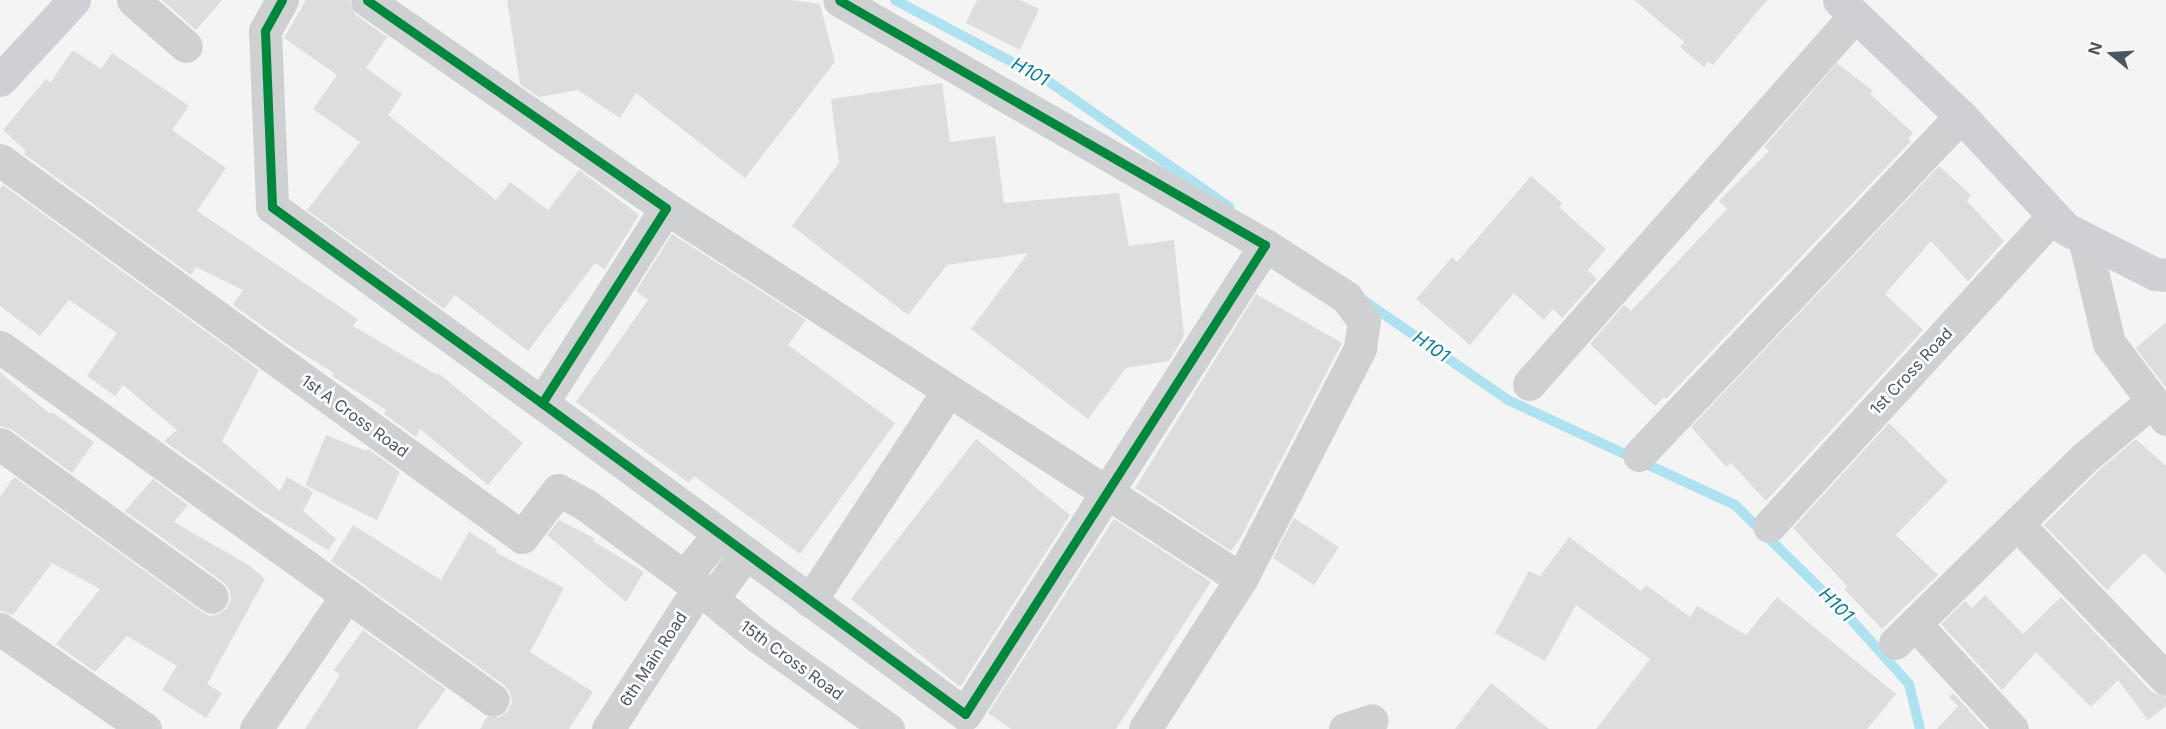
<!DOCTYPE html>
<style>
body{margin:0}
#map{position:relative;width:2166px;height:729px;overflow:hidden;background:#f4f4f4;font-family:Inter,sans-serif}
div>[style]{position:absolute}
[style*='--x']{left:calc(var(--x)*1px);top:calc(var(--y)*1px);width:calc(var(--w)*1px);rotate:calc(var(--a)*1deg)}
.stream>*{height:10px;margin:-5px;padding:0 5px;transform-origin:5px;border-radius:5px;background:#aee2f0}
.building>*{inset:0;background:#ddddde}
.minor>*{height:33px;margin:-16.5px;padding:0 16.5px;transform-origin:16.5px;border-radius:16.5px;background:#ced0d2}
.secondary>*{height:33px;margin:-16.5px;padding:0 16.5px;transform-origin:16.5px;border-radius:16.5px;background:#ced0d4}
.cycleway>*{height:9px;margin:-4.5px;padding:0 4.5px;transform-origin:4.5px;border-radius:4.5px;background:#00873e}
span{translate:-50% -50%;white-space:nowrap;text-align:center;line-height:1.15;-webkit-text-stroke:5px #fff;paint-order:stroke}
.street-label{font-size:16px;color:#4a5661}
.water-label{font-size:18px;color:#0c7c9b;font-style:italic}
.north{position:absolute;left:2082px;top:24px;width:60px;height:60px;-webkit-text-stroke:4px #fff;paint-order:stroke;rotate:288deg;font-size:16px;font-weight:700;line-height:24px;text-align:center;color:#4a5661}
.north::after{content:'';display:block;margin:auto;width:21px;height:27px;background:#4a5661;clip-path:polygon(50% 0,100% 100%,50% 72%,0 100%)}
</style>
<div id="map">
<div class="stream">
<i style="--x:895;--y:0;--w:173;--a:27.9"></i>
<i style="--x:1048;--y:81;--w:221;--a:34.8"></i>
<i style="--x:1363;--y:300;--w:176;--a:34.6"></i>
<i style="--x:1508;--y:400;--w:250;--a:24.8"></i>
<i style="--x:1735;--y:505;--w:158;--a:44.5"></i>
<i style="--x:1848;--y:616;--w:91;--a:48.1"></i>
<i style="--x:1909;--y:684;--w:46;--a:76.3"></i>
</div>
<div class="building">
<i style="clip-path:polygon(162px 0,222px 0,196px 30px)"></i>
<i style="clip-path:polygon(306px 0,349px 0,356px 15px,387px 37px,366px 68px,402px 94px,388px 115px,496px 200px,510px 182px,548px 210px,579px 170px,639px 215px,605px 269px,595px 263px,528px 351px,455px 295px,444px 309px,307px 210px,360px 142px,313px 109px,337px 75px,284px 38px)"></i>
<i style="clip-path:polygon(507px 0,791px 0,820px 4px,835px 62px,745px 178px,636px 93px,620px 118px,578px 90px,539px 97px,520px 84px)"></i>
<i style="clip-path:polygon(977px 0,1020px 0,1039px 9px,1020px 50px,966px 23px)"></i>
<i style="clip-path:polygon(1634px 0,1767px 0,1713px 65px,1708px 62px,1704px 67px,1680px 47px,1684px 42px)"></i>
<i style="clip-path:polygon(73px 50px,101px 69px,112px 53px,189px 106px,172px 130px,226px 168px,197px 211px,358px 319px,353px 326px,437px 375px,438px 373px,523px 443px,488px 485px,420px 429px,416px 437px,384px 414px,386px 410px,332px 376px,334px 373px,290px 346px,233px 305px,243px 290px,196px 267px,191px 275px,24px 154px,26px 151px,3px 130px,46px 79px,50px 83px)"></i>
<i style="clip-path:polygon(1837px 63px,1873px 91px,1870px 94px,1913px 133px,1908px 138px,1911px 141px,1666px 399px,1664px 397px,1655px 406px,1590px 344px,1624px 305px,1631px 311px,1727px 209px,1719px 201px,1769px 151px,1764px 147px)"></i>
<i style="clip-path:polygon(942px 83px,950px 142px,995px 136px,1004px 203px,1119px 193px,1129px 246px,1174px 240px,1184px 336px,1169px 361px,1126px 368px,1088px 419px,971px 329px,1028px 253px,947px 265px,908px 315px,792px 226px,839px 163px,831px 99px)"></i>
<i style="clip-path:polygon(1939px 166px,1971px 195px,1967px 201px,2004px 241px,1968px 281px,1931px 241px,1885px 294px,1923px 330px,1766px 501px,1731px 463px,1726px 467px,1691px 427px)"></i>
<i style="clip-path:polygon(1531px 176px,1562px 203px,1559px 207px,1606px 249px,1588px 270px,1597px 279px,1562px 318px,1553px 309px,1544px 320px,1514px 293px,1470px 345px,1416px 299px,1452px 257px,1457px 262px)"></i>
<i style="clip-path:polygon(3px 185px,259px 370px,222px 441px,280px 491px,287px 477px,313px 492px,303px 511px,336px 539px,328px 550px,259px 509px,164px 441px,177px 430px,123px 385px,115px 396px,87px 376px,117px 333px,69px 300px,40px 336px,0 306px,0 189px)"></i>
<i style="clip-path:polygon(672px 234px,806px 320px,788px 345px,895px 423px,800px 554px,694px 476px,689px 483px,576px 402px,648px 300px,636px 291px)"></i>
<i style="clip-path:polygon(1256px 294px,1342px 343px,1241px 537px,1231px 551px,1135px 488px)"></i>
<i style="clip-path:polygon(2166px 322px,2166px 388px,2136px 348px)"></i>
<i style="clip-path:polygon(0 372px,50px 414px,52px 412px,94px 442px,72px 473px,11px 429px,0 426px)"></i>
<i style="clip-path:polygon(1889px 423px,1948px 481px,1896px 535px,1938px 575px,1882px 629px,1844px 589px,1847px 586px,1793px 528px)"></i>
<i style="clip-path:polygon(326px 435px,366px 451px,368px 449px,400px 472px,377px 520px,305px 485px)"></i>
<i style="clip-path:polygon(976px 439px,1070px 515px,960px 687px,851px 599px)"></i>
<i style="clip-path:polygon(2136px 439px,2166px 466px,2166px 575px,2144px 553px,2107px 590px,2044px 525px,2097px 472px)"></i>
<i style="clip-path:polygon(14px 477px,202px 612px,210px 616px,219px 614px,227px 608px,231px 598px,229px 589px,223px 582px,125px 511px,153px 479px,188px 505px,174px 522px,250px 566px,265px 579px,207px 684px,222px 693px,206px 718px,162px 690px,177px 666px,127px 636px,95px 672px,56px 644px,100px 589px,52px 563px,13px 615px,0 611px,0 497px)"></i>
<i style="clip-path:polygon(1294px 518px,1339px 547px,1314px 585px,1273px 558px)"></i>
<i style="clip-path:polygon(1114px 519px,1211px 582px,1116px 729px,1011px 729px,988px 713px)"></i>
<i style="clip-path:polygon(559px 520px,594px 538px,593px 541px,644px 572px,626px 602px,547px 535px)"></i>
<i style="clip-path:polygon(353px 525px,441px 580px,469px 532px,497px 549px,495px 552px,564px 588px,530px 652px,593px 692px,569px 729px,480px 729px,487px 717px,500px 717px,508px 711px,512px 702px,510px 692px,504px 685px,331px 561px)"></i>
<i style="clip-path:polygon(1569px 537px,1641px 591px,1646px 585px,1690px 617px,1697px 606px,1746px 635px,1777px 597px,1896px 694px,1867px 729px,1596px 729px,1650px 659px,1576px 605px,1545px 661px,1495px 633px,1529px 571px,1540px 576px)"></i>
<i style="clip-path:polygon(1985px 595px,2023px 634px,2061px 597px,2152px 692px,2166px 697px,2166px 706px,2148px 720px,2118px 680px,2091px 707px,2036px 652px,2002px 690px,1941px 624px,1965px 601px,1972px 608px)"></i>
<i style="clip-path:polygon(363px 630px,446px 689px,417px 729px,305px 729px,340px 675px,334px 670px)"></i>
<i style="clip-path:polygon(1491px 683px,1549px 729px,1455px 729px)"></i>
<i style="clip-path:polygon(1953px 693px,1986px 729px,1937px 729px,1958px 706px,1949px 697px)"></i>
</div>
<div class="minor">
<i style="--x:133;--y:0;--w:70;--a:41"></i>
<i style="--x:282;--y:0;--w:35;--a:119"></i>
<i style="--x:265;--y:31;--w:176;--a:87.7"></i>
<i style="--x:272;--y:207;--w:334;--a:36"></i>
<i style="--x:542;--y:403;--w:231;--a:-57.5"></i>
<i style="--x:666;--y:208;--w:364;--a:-145.2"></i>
<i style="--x:0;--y:160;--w:644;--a:35.84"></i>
<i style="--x:522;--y:537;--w:59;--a:-52.5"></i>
<i style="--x:558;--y:490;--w:32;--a:28"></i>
<i style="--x:586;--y:505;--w:140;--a:36.3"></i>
<i style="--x:699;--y:588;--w:75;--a:39.6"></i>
<i style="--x:757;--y:636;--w:161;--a:35.4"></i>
<i style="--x:666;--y:208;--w:684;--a:32.83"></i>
<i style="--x:2084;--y:238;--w:108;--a:76.6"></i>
<i style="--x:2109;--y:343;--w:95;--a:53.1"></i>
<i style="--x:0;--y:347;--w:606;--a:35.6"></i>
<i style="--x:1529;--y:384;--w:492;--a:-48.5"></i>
<i style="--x:542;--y:403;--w:525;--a:36.32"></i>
<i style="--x:965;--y:714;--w:557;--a:-57.39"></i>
<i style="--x:1265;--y:245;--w:491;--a:-150.1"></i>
<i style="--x:0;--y:444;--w:261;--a:35.8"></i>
<i style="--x:1639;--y:455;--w:468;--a:-46.5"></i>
<i style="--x:2017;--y:524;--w:215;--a:46.1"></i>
<i style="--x:1769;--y:526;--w:420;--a:-47.5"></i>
<i style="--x:684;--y:577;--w:55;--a:-50.9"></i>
<i style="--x:712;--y:599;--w:56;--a:-53.7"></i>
<i style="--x:810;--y:601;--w:251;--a:-56.7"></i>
<i style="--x:1915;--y:624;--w:143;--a:47.3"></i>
<i style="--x:0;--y:629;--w:176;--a:34.6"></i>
<i style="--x:1895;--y:643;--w:264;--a:-44.4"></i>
<i style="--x:2084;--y:458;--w:87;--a:-39.9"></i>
<i style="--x:256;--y:729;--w:162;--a:-55.8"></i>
<i style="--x:608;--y:729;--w:168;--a:-57.2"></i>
<i style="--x:1145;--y:729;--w:178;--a:-57.4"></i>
<i style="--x:1241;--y:579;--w:260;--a:-62.7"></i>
<i style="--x:1360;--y:348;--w:27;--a:-82"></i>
<i style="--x:1364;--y:321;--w:30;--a:-127"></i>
<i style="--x:1346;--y:297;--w:96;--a:-147.3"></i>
<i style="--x:1345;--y:729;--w:28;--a:-18"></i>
</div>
<div class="secondary">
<i style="--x:1839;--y:0;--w:168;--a:43.6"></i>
<i style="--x:1961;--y:116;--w:154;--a:47.1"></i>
<i style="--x:2066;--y:229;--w:100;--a:26.8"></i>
<i style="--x:2155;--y:274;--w:11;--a:5"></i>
<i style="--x:0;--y:80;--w:109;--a:-47.2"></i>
</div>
<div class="cycleway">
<i style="--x:282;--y:0;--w:35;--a:119"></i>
<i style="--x:265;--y:31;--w:176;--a:87.7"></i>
<i style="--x:272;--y:207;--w:334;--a:36"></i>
<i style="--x:542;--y:403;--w:231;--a:-57.5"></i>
<i style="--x:666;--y:208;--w:364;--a:-145.2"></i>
<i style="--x:542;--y:403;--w:525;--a:36.32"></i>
<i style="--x:965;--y:714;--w:557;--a:-57.39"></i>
<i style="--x:1265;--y:245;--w:491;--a:-150.1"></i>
</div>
<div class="street-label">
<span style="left:1911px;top:371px;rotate:-47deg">1st Cross Road</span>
<span style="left:355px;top:416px;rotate:36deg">1st A Cross Road</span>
<span style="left:653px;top:659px;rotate:-57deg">6th Main Road</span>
<span style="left:792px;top:660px;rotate:36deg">15th Cross Road</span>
</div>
<div class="water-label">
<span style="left:1030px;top:72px;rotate:29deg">H101</span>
<span style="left:1431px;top:347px;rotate:35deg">H101</span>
<span style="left:1836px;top:605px;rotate:45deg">H101</span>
</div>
<div class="north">N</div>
</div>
